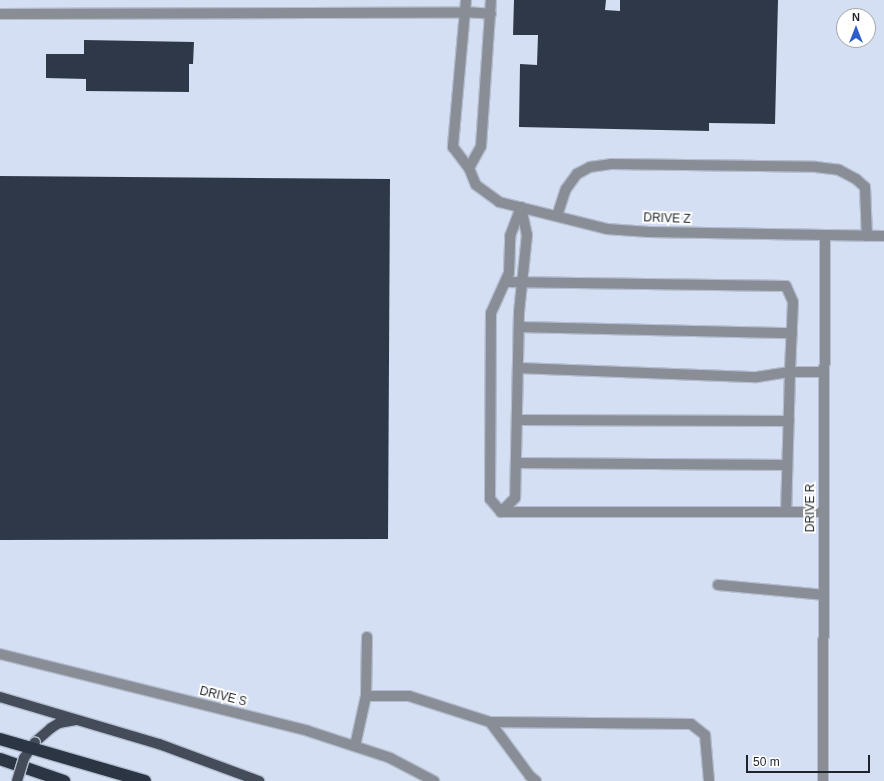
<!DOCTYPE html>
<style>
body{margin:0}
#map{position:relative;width:884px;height:781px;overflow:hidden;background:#d4dff3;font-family:Helvetica,sans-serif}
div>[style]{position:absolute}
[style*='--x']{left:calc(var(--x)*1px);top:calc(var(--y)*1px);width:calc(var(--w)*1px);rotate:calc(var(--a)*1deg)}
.building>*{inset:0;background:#2f3848}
.roads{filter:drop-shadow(1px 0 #b3bdcf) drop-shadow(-1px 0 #b3bdcf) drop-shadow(0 1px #b3bdcf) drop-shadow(0 -1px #b3bdcf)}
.minor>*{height:10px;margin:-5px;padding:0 5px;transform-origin:5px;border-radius:5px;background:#898d95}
.major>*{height:10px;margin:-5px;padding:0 5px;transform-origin:5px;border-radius:5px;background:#444b59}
.highway>*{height:12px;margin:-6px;padding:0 6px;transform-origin:6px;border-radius:6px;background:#2c3544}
.bridges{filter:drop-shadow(1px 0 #b3bdcf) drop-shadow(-1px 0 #b3bdcf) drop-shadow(0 1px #b3bdcf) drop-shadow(0 -1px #b3bdcf)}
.major-bridge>*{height:10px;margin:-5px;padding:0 5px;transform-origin:5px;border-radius:5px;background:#444b59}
.highway-bridge>*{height:12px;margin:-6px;padding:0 6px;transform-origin:6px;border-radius:6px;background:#2c3544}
span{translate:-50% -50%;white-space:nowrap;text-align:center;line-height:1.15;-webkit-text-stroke:4px #fff;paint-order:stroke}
.street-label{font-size:12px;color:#1f232a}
.north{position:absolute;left:836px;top:8px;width:40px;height:40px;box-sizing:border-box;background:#fff;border:1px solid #a5a7aa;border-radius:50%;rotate:0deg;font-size:11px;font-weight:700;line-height:16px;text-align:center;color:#1f232a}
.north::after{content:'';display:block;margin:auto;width:14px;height:18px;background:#2b5dcb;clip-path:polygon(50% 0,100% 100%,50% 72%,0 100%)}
.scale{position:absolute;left:746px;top:755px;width:124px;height:18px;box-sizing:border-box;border:2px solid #1f232a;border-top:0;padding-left:5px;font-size:12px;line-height:14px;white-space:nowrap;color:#1f232a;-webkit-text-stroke:3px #fff;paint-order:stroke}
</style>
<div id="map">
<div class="building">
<i style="clip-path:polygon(514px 0,606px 0,605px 10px,620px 11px,620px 0,778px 0,775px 124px,709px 123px,709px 131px,519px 127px,520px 64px,537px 65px,538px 35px,513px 35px)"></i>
<i style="clip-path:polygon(84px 40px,194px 42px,193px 64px,189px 64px,189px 92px,86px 91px,86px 79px,46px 78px,46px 54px,84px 54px)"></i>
<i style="clip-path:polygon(0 176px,390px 179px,388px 539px,0 540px)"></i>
</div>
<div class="roads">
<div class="minor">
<i style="--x:466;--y:0;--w:148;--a:95.1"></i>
<i style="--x:453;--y:147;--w:26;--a:53"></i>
<i style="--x:469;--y:168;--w:18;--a:68"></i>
<i style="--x:476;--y:185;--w:29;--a:36"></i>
<i style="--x:499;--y:202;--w:111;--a:14"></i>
<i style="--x:607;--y:229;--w:42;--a:4.1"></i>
<i style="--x:649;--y:232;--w:235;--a:1"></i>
<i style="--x:0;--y:14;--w:465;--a:-0.2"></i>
<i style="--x:465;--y:12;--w:26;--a:4"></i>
<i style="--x:469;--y:168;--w:25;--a:-61"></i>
<i style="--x:481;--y:146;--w:146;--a:-86.1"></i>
<i style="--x:521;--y:207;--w:29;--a:78"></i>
<i style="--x:527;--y:235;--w:78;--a:95.9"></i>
<i style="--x:519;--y:313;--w:185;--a:91.2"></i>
<i style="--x:515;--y:498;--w:20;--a:135"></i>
<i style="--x:501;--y:512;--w:17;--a:-130"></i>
<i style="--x:490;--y:499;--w:186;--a:-89.7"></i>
<i style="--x:491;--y:313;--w:44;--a:-65.8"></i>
<i style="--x:509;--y:273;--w:37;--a:-88"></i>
<i style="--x:510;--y:236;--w:31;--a:-69"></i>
<i style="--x:557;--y:216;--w:28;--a:-72"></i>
<i style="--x:566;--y:189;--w:19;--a:-54"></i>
<i style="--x:577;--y:174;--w:15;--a:-28"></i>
<i style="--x:590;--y:167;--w:21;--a:-8"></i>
<i style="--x:611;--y:164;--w:205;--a:0.8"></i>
<i style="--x:816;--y:167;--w:23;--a:7"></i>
<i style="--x:839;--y:170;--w:19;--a:28"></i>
<i style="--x:856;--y:179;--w:12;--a:42"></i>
<i style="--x:865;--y:187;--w:49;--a:87.7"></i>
<i style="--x:506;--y:282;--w:280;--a:0.8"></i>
<i style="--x:786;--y:286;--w:17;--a:66"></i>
<i style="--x:793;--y:302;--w:70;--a:92.5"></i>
<i style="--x:790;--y:372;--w:34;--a:0"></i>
<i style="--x:519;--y:327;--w:273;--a:1.3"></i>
<i style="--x:518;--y:368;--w:239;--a:2.2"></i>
<i style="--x:757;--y:377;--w:33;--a:-9"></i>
<i style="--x:790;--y:372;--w:140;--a:91.6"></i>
<i style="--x:517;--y:420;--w:272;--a:0.2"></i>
<i style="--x:516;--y:463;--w:271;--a:0.4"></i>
<i style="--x:501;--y:512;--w:323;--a:0"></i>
<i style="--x:718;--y:585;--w:105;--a:5.4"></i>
<i style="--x:0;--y:654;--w:317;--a:14"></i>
<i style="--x:308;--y:731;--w:86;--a:18.2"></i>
<i style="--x:390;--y:758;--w:50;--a:27.6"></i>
<i style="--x:366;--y:696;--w:59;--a:-89"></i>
<i style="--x:490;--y:722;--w:67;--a:53.5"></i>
<i style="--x:530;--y:776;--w:8;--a:40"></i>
<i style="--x:355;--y:746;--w:51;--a:-77.6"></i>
<i style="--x:366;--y:696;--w:43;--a:0"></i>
<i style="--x:409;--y:696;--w:85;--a:17.8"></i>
<i style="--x:490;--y:722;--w:201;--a:0.6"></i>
<i style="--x:691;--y:724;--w:18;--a:38"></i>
<i style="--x:705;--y:735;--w:46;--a:85"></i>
<i style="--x:823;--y:781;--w:546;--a:-89.79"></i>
</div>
<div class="major">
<i style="--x:0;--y:697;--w:166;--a:16.5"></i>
<i style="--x:159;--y:744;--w:107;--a:20.3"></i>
<i style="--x:35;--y:742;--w:21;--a:-41"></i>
<i style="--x:51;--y:728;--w:9;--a:-32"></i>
<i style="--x:59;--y:723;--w:17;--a:-10"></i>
</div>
<div class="highway">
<i style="--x:0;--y:759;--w:68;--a:19"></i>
</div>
</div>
<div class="bridges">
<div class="major-bridge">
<i style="--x:17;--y:781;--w:24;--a:-73"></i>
<i style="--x:24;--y:758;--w:19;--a:-55"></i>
</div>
<div class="highway-bridge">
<i style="--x:0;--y:739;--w:151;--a:16.2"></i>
</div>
</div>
<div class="street-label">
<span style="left:667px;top:219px;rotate:2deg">DRIVE Z</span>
<span style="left:811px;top:508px;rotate:-90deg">DRIVE R</span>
<span style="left:223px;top:697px;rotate:14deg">DRIVE S</span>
</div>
<div class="north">N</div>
<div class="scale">50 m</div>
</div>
